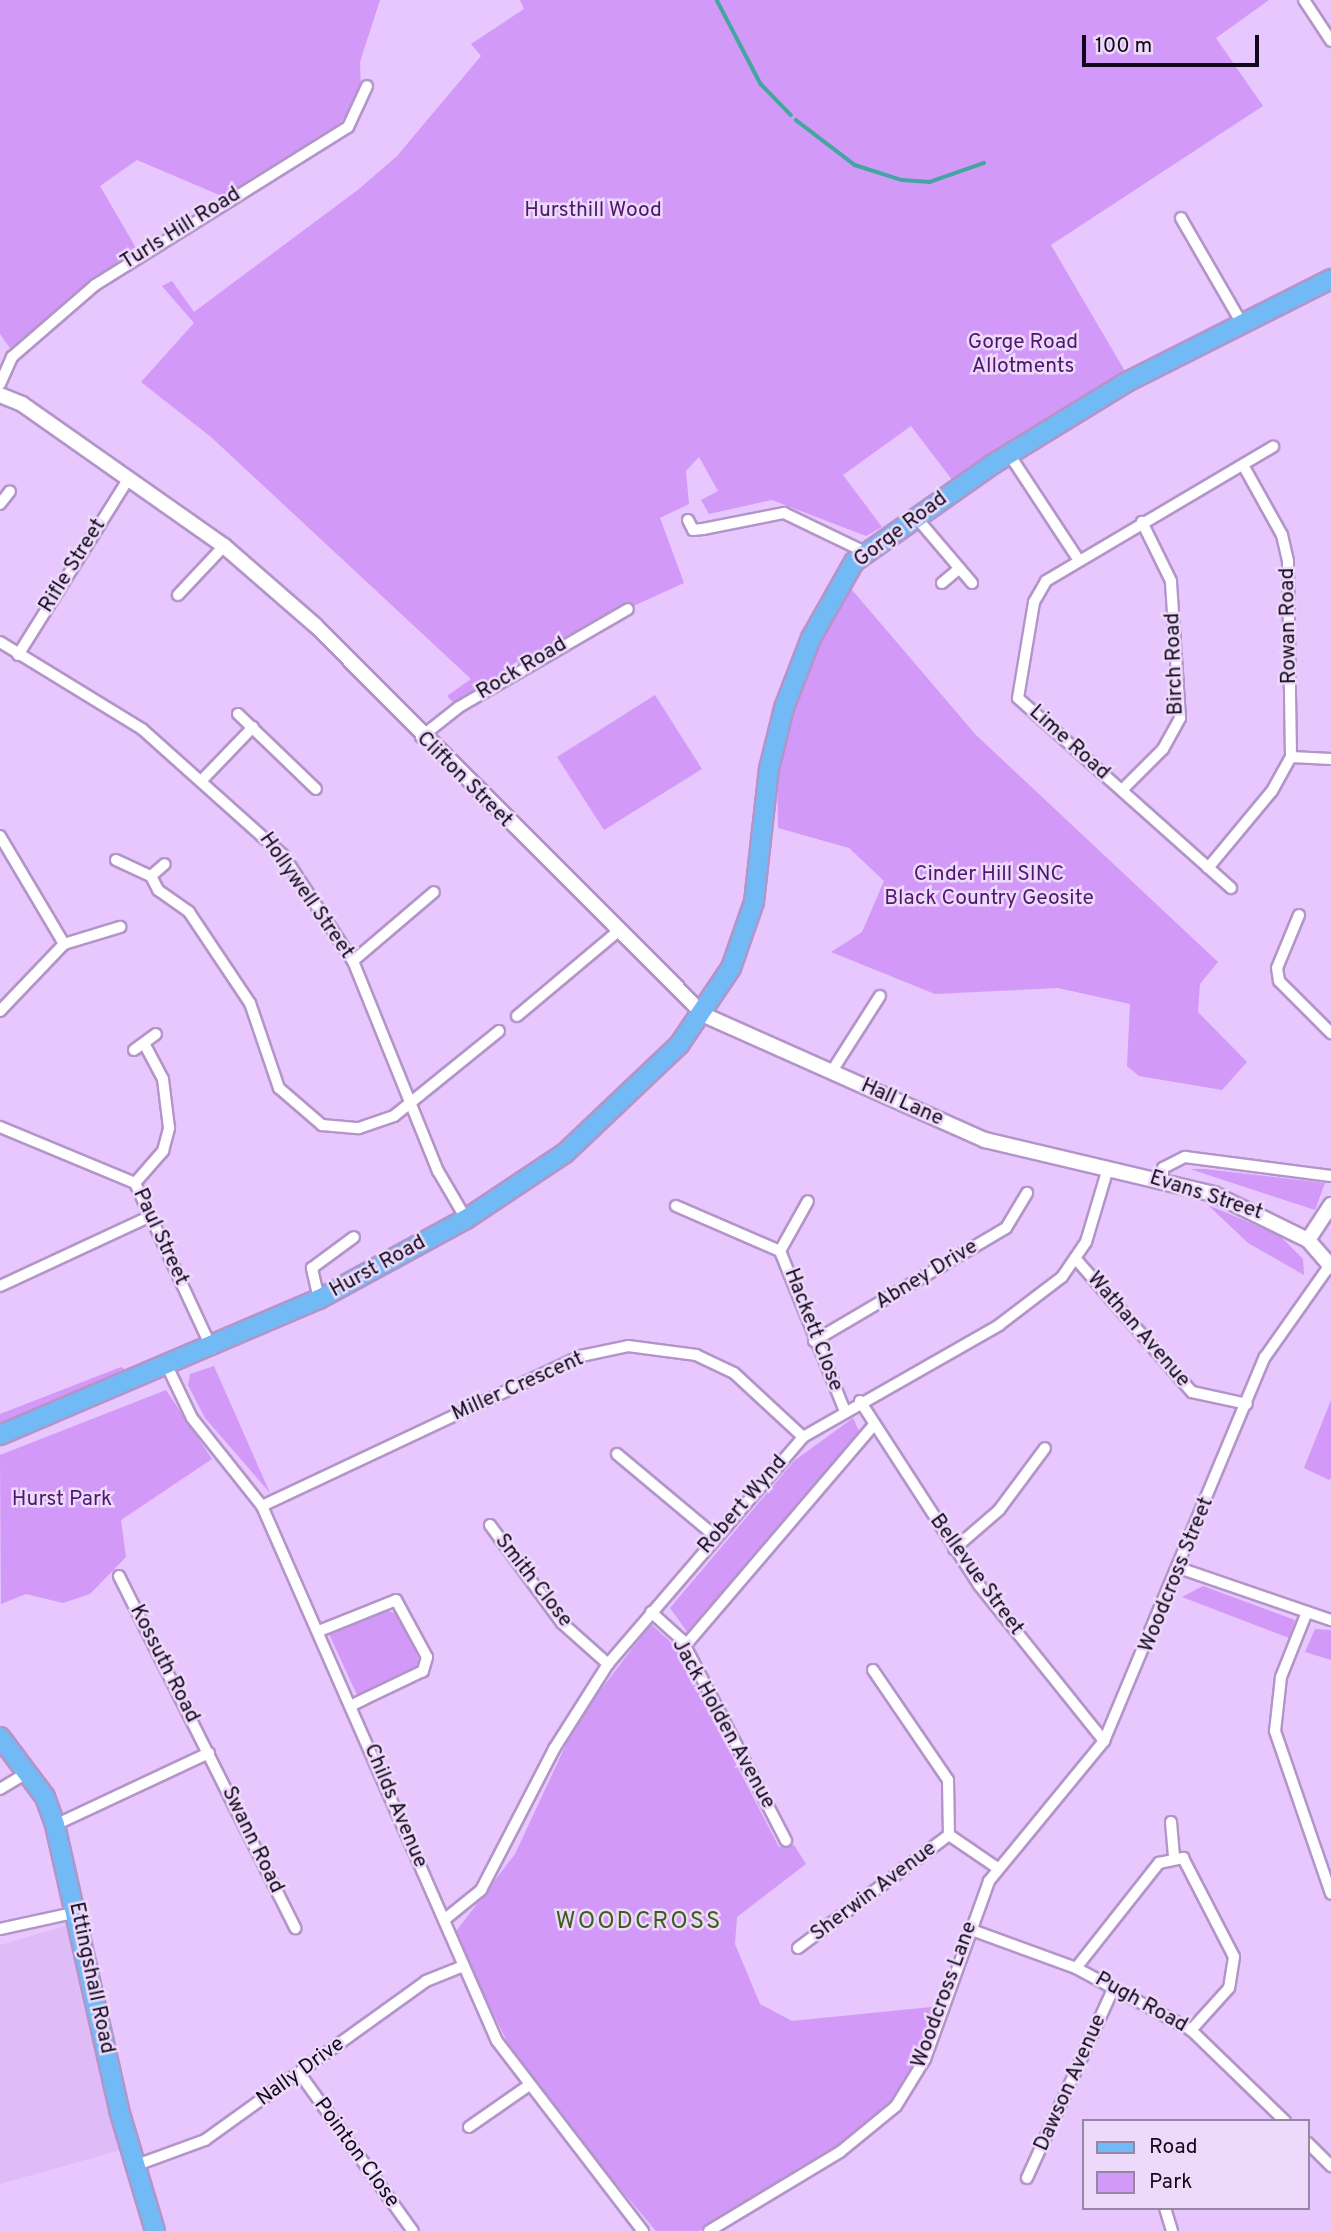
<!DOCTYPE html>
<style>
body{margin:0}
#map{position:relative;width:1331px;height:2231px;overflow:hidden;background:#e7c7fe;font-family:Overpass,sans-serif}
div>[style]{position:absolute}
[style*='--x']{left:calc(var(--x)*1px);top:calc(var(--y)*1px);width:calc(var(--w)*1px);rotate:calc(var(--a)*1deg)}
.built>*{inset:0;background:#dfbbf8}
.green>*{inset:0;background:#d299f8}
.stream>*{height:3.5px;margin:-1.75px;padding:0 1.75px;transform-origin:1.75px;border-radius:1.75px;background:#45a5a0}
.roads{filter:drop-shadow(2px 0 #b395c9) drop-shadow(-2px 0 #b395c9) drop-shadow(0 2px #b395c9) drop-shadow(0 -2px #b395c9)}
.minor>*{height:10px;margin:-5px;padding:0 5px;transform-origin:5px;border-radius:5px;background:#fff}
.tertiary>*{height:14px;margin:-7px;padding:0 7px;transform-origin:7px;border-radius:7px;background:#fff}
.primary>*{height:18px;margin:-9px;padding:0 9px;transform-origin:9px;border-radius:9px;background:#72baf5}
span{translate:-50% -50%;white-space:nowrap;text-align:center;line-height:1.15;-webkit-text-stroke:5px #eddafb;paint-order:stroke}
.park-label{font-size:21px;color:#4f166d}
.street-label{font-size:21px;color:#13081a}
.quarter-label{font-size:24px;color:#3e5c1a;letter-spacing:2px}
.legend{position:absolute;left:1082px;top:2119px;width:228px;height:91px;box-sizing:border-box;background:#eddafb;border:2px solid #9686a1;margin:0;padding:9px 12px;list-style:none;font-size:21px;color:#13081a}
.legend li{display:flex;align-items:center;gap:14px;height:35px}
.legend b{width:35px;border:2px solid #9686a1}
.scale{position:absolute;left:1082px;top:35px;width:177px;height:32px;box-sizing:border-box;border:4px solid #13081a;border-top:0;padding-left:9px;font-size:21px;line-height:24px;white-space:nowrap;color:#13081a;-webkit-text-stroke:5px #eddafb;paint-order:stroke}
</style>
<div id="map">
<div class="built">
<i style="clip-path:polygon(66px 1926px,121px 2150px,0 2184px,0 1945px)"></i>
</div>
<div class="green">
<i style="clip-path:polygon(0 0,380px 0,360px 62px,361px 95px,338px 126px,224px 197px,137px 160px,100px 186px,136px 248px,12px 351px,0 334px)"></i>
<i style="clip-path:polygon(520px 0,1269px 0,1216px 38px,1263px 106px,1051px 245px,1126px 373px,953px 481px,911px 426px,843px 475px,882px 527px,866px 536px,772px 500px,709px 514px,701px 500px,718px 491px,699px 457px,686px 471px,689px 504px,660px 518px,684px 583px,565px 637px,456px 705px,447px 696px,471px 679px,211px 437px,141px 382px,194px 323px,162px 286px,172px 281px,194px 312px,359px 189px,397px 156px,481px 56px,471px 44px,524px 9px)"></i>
<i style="clip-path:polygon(847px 584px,976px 735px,1218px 962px,1200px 984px,1198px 1012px,1247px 1062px,1222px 1090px,1139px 1076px,1127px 1066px,1130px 1004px,1058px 988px,935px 994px,831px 952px,862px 932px,884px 881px,849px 848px,778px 828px,777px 766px,802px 681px)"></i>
<i style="clip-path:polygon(655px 695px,702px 769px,604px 830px,557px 757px)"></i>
<i style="clip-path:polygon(1190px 1169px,1205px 1169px,1325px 1183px,1315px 1210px)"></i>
<i style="clip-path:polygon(1208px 1205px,1279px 1235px,1303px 1259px,1304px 1275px,1248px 1243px)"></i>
<i style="clip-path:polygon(214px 1366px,270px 1493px,205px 1418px,188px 1385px,190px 1374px)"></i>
<i style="clip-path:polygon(121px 1367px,136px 1377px,0 1431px,0 1414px)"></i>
<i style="clip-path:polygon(166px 1390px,212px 1459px,121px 1520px,126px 1557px,90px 1594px,63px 1603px,26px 1594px,1px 1604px,0 1455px)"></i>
<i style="clip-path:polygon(1331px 1400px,1331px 1478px,1329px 1480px,1304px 1468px)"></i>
<i style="clip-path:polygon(853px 1418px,860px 1433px,688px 1633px,670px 1608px,794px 1461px)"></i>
<i style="clip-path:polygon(1203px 1586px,1295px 1620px,1289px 1638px,1182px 1597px)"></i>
<i style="clip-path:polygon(383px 1610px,400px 1614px,419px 1660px,415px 1670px,357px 1695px,329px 1634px)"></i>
<i style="clip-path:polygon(651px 1624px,675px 1646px,779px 1847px,794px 1845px,806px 1864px,737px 1917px,735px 1944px,760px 2004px,792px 2021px,941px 2006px,921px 2059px,893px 2106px,868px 2130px,699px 2231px,656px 2231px,583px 2145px,519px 2065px,457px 1942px,457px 1930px,515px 1854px,577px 1721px)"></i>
<i style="clip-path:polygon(1315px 1629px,1331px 1630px,1331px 1660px,1305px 1652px)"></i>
</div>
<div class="stream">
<i style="--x:717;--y:0;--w:95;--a:62.4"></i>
<i style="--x:761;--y:84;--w:43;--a:45.9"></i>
<i style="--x:796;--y:120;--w:74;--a:37.3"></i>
<i style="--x:855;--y:165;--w:49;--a:17.7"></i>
<i style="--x:902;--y:180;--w:28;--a:4"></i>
<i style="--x:930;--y:182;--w:57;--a:-19.4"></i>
</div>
<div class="roads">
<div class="minor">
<i style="--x:1304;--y:0;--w:49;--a:56.6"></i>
<i style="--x:1181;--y:218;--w:120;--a:60"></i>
<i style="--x:0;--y:384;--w:30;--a:-66"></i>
<i style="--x:12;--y:357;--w:110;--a:-40.9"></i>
<i style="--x:95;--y:285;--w:298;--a:-32"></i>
<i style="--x:348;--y:127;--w:45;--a:-65.1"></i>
<i style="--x:1009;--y:454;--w:126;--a:56.7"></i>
<i style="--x:0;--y:504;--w:16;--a:-52"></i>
<i style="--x:915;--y:516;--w:88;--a:49.6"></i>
<i style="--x:688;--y:520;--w:11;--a:63"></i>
<i style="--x:693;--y:530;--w:10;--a:-6"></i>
<i style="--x:703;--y:529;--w:83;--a:-11.2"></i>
<i style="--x:784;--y:513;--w:90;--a:25.7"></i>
<i style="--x:942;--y:583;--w:23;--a:-40"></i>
<i style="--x:178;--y:595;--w:67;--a:-46.8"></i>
<i style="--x:0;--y:642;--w:167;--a:31.5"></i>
<i style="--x:142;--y:729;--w:189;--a:41.8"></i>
<i style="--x:283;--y:855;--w:127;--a:56.6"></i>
<i style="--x:353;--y:961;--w:227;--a:68"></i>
<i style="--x:438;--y:1171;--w:56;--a:59.7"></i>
<i style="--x:18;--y:655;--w:209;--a:-57.9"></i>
<i style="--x:238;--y:714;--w:108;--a:43.9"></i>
<i style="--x:421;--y:737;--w:48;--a:-38.3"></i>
<i style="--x:459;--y:707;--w:195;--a:-30.1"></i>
<i style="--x:1291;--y:757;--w:40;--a:2.9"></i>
<i style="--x:203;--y:779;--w:72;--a:-46.1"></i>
<i style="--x:1122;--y:790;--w:58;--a:-45"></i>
<i style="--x:1163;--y:749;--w:35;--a:-61"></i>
<i style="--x:1180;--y:718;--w:137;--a:-93.8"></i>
<i style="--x:1171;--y:581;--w:66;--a:-116.2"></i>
<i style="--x:0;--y:836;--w:126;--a:59.3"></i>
<i style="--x:116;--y:860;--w:38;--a:25"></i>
<i style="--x:151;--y:876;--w:16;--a:63"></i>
<i style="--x:158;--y:890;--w:38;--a:35"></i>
<i style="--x:189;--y:912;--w:110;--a:56.2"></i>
<i style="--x:250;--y:1003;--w:90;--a:71.2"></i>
<i style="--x:279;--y:1088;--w:57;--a:40.7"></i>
<i style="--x:322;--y:1125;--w:37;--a:5"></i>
<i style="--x:359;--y:1128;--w:37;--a:-19"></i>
<i style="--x:394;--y:1116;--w:135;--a:-39"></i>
<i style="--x:1208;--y:868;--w:100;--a:-50.3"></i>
<i style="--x:1272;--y:791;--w:39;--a:-61"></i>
<i style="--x:1291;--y:757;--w:196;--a:-90.9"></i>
<i style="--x:1288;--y:561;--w:27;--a:-103"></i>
<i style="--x:1282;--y:535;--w:80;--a:-119.1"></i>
<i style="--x:151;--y:876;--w:18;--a:-41"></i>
<i style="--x:1231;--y:888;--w:285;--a:-138.3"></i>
<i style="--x:1018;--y:698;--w:97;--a:-80.5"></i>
<i style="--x:1034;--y:602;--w:24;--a:-60"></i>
<i style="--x:1046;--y:581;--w:264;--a:-30.6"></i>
<i style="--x:1299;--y:915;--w:57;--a:112.5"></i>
<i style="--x:1277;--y:968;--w:13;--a:81"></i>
<i style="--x:1279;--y:981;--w:74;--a:45"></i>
<i style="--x:353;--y:961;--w:106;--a:-40.4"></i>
<i style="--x:0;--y:1011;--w:93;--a:-46.3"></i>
<i style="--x:64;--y:944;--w:59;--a:-16.9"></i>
<i style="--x:517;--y:1016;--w:129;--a:-40"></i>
<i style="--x:134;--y:1050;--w:27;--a:-36"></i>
<i style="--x:832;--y:1071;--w:89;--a:-57.4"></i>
<i style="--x:0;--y:1127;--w:146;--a:22.5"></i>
<i style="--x:135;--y:1183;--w:183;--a:65.1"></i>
<i style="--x:1163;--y:1179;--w:11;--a:-90"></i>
<i style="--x:1163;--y:1168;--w:25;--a:-27"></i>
<i style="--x:1185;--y:1157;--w:147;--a:7.4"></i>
<i style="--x:135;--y:1183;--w:43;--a:-48.8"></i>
<i style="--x:163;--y:1151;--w:24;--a:-75"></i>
<i style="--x:169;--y:1128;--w:49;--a:-97"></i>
<i style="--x:163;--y:1079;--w:40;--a:-118"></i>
<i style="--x:676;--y:1206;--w:113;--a:23.4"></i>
<i style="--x:780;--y:1251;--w:170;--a:67.9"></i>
<i style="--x:780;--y:1251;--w:57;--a:-60.8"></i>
<i style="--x:1075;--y:1258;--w:178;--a:48.9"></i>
<i style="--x:1192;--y:1392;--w:56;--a:12.3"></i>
<i style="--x:0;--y:1286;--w:166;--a:-24.9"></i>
<i style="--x:319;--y:1299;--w:32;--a:-103"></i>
<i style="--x:312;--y:1268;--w:52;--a:-36.4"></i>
<i style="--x:814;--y:1341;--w:223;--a:-30.5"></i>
<i style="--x:1006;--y:1228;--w:41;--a:-59"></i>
<i style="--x:168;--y:1368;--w:55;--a:64.4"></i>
<i style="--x:192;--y:1418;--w:112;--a:51.5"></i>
<i style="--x:262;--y:1506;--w:584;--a:66.29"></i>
<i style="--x:497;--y:2041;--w:240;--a:52.5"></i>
<i style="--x:860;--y:1401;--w:219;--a:57.1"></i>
<i style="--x:979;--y:1585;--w:200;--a:51.3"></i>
<i style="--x:617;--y:1454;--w:128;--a:39.9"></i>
<i style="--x:262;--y:1506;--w:353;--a:-25.2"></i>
<i style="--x:581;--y:1356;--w:48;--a:-12"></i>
<i style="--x:628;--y:1346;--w:69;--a:7.5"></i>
<i style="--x:696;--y:1355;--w:42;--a:25.3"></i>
<i style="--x:734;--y:1373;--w:94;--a:42.8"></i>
<i style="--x:490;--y:1525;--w:122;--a:53.7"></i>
<i style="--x:562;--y:1623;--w:62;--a:41.7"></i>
<i style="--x:954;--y:1549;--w:60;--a:-40.9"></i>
<i style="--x:999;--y:1510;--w:77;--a:-53.4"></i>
<i style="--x:1179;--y:1568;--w:161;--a:18.9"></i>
<i style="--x:119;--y:1576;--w:394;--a:63.4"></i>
<i style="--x:651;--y:1612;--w:42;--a:42.1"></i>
<i style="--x:682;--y:1640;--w:226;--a:62.6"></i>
<i style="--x:1307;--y:1612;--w:70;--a:111.8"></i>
<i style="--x:1281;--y:1677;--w:54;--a:96.3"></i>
<i style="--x:1275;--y:1731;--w:172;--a:71"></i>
<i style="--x:319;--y:1631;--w:83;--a:-21.9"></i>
<i style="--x:396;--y:1600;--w:65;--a:61.5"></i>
<i style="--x:427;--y:1657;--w:15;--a:106"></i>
<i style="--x:423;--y:1671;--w:79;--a:154.4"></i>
<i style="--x:685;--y:1646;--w:288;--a:-49.5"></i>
<i style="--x:873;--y:1670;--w:133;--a:55.7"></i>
<i style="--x:948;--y:1780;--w:55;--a:89"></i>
<i style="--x:949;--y:1835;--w:57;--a:34.2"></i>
<i style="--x:0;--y:1789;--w:33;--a:-31"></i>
<i style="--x:1171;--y:1822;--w:35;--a:85"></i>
<i style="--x:55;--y:1825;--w:170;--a:-25.1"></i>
<i style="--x:444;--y:1920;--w:48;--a:-39"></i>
<i style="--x:481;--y:1890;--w:159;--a:-62.6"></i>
<i style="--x:554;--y:1749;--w:101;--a:-57.6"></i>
<i style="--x:608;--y:1664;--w:299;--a:-49.3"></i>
<i style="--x:803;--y:1437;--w:226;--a:-29.7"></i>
<i style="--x:999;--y:1325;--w:79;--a:-37.3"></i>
<i style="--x:1062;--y:1277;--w:42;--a:-55.6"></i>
<i style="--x:1086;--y:1242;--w:77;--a:-73.4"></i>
<i style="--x:0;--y:1929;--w:79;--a:-12.4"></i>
<i style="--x:969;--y:1929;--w:114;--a:20"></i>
<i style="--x:1076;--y:1968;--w:131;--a:28.3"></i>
<i style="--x:1191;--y:2030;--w:131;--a:44.1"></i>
<i style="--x:798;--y:1948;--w:189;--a:-36.8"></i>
<i style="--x:1076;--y:1968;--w:134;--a:-51.7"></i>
<i style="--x:1159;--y:1863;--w:25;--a:-12"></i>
<i style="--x:1183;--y:1858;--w:111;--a:62.7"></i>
<i style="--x:1234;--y:1957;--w:31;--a:99"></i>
<i style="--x:1229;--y:1988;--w:57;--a:132.1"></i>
<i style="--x:300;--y:2074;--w:193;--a:54.3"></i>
<i style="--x:469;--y:2127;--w:72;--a:-34.8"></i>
<i style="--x:1308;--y:2143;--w:33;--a:45"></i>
<i style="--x:134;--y:2166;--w:76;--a:-20.1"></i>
<i style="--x:205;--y:2140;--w:272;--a:-35.7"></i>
<i style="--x:426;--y:1981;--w:38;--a:-22"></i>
<i style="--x:1027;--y:2178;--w:210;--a:-65.5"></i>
<i style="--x:1165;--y:2208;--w:24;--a:73"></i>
<i style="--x:709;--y:2231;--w:153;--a:-31.1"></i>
<i style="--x:840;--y:2152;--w:72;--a:-39.4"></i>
<i style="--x:896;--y:2106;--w:55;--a:-58.3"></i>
<i style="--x:925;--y:2059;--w:189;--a:-70.2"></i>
<i style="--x:989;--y:1881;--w:181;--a:-50.6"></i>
<i style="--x:1104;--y:1741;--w:416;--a:-67.3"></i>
<i style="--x:1265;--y:1357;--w:113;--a:-54.8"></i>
</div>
<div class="tertiary">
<i style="--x:0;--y:395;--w:24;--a:22"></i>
<i style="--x:22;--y:404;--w:247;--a:35.1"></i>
<i style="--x:224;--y:546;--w:121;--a:41"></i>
<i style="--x:315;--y:625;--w:551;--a:45.07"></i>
<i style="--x:704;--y:1015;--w:308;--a:24"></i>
<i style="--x:985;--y:1140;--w:235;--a:13.3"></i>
<i style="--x:1214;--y:1194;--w:105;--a:26.1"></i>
<i style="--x:1308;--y:1240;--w:35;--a:49"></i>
<i style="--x:1308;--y:1240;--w:42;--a:-56.7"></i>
</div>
<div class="primary">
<i style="--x:0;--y:1435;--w:347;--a:-23.1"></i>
<i style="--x:319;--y:1299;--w:167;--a:-28.6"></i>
<i style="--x:466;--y:1219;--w:119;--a:-33.7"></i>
<i style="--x:565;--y:1153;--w:157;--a:-43.5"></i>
<i style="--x:679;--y:1045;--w:93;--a:-56"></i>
<i style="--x:731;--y:968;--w:70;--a:-70.8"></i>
<i style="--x:754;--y:902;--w:134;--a:-83.6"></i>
<i style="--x:769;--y:769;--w:63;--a:-76.2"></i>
<i style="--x:784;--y:708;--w:75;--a:-68.9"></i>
<i style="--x:811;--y:638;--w:87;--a:-60.5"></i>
<i style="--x:854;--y:562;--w:170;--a:-35.2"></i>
<i style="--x:993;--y:464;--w:157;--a:-31.5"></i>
<i style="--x:1127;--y:382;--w:229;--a:-26.8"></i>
<i style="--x:0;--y:1737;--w:75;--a:53.1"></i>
<i style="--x:45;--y:1797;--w:30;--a:70"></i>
<i style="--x:55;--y:1825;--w:292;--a:77.3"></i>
<i style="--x:119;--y:2110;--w:126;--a:73.4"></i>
</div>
</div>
<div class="park-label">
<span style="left:593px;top:211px">Hursthill Wood</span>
<span style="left:1023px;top:355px">Gorge Road<br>Allotments</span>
<span style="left:989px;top:887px">Cinder Hill SINC<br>Black Country Geosite</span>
<span style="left:62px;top:1500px">Hurst Park</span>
</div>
<div class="street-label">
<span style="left:181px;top:229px;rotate:-32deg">Turls Hill Road</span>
<span style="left:901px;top:530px;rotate:-37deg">Gorge Road</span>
<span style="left:73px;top:566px;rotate:-58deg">Rifle Street</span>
<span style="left:1289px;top:626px;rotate:-91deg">Rowan Road</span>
<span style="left:1175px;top:664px;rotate:-92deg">Birch Road</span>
<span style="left:522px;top:669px;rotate:-31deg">Rock Road</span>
<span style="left:1069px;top:743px;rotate:42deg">Lime Road</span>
<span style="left:464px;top:780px;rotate:45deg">Clifton Street</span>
<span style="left:306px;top:896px;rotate:55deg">Hollywell Street</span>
<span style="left:902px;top:1103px;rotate:24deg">Hall Lane</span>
<span style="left:1206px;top:1196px;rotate:18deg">Evans Street</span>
<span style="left:160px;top:1237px;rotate:65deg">Paul Street</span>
<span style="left:378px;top:1267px;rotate:-29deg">Hurst Road</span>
<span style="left:927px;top:1275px;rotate:-31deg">Abney Drive</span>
<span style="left:813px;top:1330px;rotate:69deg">Hackett Close</span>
<span style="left:1138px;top:1330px;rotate:49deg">Wathan Avenue</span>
<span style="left:518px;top:1387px;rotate:-24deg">Miller Crescent</span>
<span style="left:743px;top:1505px;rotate:-49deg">Robert Wynd</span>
<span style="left:976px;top:1575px;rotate:54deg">Bellevue Street</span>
<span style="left:1177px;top:1575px;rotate:-68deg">Woodcross Street</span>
<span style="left:533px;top:1581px;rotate:52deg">Smith Close</span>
<span style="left:164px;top:1664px;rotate:63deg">Kossuth Road</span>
<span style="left:723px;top:1724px;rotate:61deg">Jack Holden Avenue</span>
<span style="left:395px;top:1806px;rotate:67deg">Childs Avenue</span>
<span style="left:252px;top:1840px;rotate:64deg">Swann Road</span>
<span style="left:874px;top:1892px;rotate:-37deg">Sherwin Avenue</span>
<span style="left:91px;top:1978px;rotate:78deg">Ettingshall Road</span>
<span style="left:945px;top:1995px;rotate:-70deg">Woodcross Lane</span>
<span style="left:1141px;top:2003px;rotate:29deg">Pugh Road</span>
<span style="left:301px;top:2072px;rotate:-36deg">Nally Drive</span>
<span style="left:1071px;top:2083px;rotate:-66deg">Dawson Avenue</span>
<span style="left:356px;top:2153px;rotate:54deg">Pointon Close</span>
</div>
<div class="quarter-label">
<span style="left:639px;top:1923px">WOODCROSS</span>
</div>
<ul class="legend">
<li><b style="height:9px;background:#72baf5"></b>Road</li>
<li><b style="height:19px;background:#d299f8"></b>Park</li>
</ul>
<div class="scale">100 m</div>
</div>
